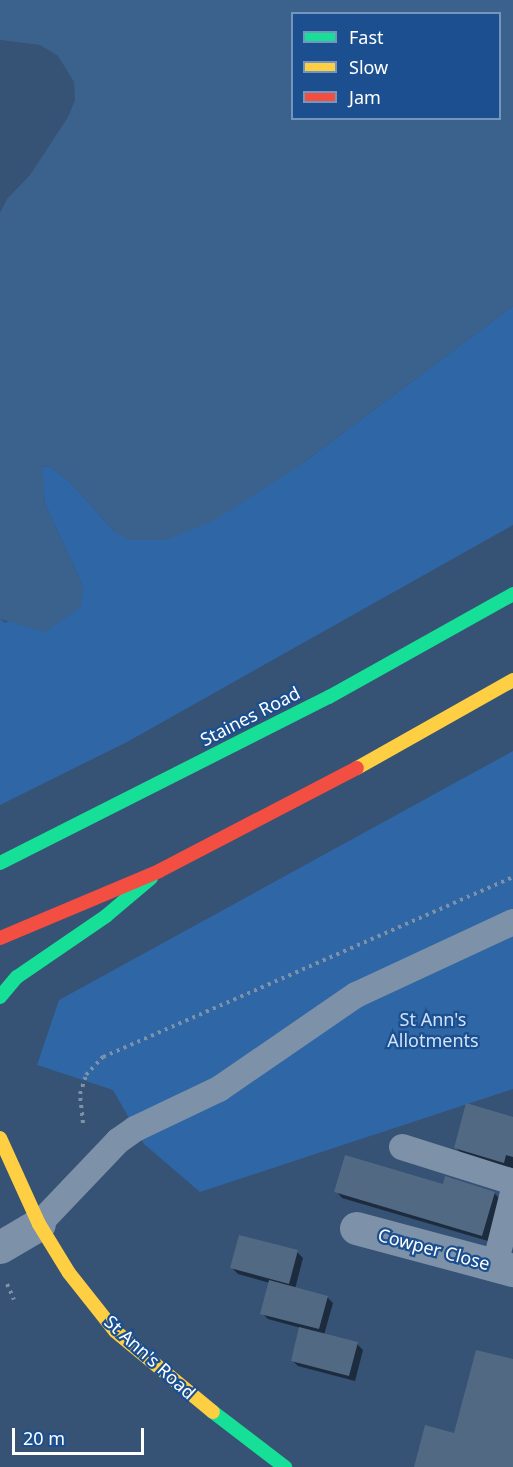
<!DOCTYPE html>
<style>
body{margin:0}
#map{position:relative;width:513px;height:1467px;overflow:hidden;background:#365274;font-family:"Noto Sans",sans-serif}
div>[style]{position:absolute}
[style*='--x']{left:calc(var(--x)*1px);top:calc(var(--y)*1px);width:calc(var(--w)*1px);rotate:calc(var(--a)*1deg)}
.green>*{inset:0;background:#2f66a5}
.water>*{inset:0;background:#3b618d}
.shadow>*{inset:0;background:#0007}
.building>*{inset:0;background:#526984}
.path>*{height:4px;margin-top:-2px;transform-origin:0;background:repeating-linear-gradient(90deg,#7d92a8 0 3px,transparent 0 7.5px)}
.lane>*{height:26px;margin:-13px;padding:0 13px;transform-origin:13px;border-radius:13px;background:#7d92a8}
.street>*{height:33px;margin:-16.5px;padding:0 16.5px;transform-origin:16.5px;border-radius:16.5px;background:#7d92a8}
.fast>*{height:14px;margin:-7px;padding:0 7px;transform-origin:7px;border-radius:7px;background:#16e098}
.slow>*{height:14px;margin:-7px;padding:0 7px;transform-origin:7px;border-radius:7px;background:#ffcf43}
.jam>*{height:14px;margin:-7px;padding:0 7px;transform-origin:7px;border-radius:7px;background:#f24e42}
span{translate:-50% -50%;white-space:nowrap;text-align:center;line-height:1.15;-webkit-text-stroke:4.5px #1b4f8f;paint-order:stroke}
.street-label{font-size:18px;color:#fff}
.park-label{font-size:18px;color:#cfe3fa}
.legend{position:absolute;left:291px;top:12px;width:210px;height:108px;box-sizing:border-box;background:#1b4f8f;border:2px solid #7695bc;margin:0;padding:8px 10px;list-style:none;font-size:18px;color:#fff}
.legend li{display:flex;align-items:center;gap:12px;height:30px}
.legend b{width:30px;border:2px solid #7695bc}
.scale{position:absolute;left:12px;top:1428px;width:132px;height:27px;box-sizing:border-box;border:3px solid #fff;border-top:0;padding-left:8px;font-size:18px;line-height:21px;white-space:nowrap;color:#fff;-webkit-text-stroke:4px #1b4f8f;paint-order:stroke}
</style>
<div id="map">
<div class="green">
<i style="clip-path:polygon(513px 306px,513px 525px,127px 742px,0 805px,0 619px,5px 623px,83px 586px,45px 504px,41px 466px,51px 467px,69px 481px,115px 532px,299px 466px)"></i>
<i style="clip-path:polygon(513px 751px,513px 1089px,200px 1192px,144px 1144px,113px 1090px,37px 1065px,59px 1000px)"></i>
</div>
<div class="water">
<i style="clip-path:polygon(evenodd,0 0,513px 0,513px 306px,299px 466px,213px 521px,166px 540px,129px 540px,115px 532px,69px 481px,51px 467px,42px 466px,45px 504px,83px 586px,81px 607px,45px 632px,0 619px,0 213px,7px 199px,30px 175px,68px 117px,75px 100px,74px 82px,58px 56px,40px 45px,0 40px,0 0,292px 14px,500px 14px,500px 118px,292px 118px,292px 14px)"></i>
</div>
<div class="shadow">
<i style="clip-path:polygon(513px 1118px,513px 1169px,464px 1156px,455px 1147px)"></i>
<i style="clip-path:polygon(336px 1191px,494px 1193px,500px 1199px,488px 1241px,342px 1198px)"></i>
<i style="clip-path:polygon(297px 1252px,303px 1258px,295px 1289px,327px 1297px,333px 1303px,324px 1335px,357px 1344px,363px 1350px,355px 1381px,298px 1366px,292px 1360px,301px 1328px,268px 1319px,262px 1313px,270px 1283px,238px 1274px,232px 1268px)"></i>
</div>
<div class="building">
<i style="clip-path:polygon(466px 1103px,513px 1117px,513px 1157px,506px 1155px,504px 1163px,454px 1148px)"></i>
<i style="clip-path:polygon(345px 1155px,443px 1184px,445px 1176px,495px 1192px,482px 1236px,334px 1192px)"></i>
<i style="clip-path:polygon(239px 1235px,298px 1250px,289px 1284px,230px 1268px)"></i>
<i style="clip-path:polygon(269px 1280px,328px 1296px,319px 1329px,260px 1314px)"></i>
<i style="clip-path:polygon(299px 1327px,358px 1342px,349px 1376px,291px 1361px)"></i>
<i style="clip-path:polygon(476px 1350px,513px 1359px,513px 1467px,414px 1467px,425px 1425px,454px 1433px)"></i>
</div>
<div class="path">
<i style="--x:83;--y:1123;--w:29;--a:-96"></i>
<i style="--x:80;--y:1094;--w:20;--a:-72"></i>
<i style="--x:86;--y:1075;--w:25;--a:-47"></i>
<i style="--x:103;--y:1057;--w:448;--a:-23.7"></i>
<i style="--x:7;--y:1284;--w:17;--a:66"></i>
</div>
<div class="lane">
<i style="--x:402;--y:1147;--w:116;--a:17.5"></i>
<i style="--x:39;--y:1224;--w:115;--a:-46.4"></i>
<i style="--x:118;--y:1141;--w:21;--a:-35"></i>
<i style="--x:135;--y:1129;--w:93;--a:-25.5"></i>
<i style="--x:219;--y:1089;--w:166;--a:-34.5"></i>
<i style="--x:356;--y:995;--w:173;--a:-24.9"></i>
<i style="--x:495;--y:1265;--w:74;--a:-76"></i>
</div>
<div class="street">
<i style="--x:356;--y:1228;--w:163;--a:15"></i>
<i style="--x:0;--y:1247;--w:45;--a:-30.5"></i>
</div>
<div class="fast">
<i style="--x:0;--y:863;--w:369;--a:-26.8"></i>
<i style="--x:329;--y:697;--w:211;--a:-29.2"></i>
<i style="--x:0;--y:997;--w:26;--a:-50"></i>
<i style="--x:17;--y:977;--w:108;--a:-34.4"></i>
<i style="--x:106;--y:916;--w:59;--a:-40.2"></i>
<i style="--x:213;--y:1412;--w:91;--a:37.4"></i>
</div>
<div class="slow">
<i style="--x:357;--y:768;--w:179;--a:-29.4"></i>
<i style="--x:0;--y:1138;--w:94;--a:65.6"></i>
<i style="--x:39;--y:1224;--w:57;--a:58.5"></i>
<i style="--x:69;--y:1273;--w:74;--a:51.6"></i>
<i style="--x:115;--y:1331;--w:127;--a:39.6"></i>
</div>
<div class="jam">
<i style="--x:0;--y:938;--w:173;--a:-22.8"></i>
<i style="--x:159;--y:871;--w:223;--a:-27.5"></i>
</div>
<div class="street-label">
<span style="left:250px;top:716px;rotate:-27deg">Staines Road</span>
<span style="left:434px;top:1249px;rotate:15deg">Cowper Close</span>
<span style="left:150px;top:1357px;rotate:42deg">St Ann's Road</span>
</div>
<div class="park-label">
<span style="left:433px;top:1030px">St Ann's<br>Allotments</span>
</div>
<ul class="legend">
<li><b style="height:8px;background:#16e098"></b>Fast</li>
<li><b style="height:8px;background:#ffcf43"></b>Slow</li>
<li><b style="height:8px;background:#f24e42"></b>Jam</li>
</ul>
<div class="scale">20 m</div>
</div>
